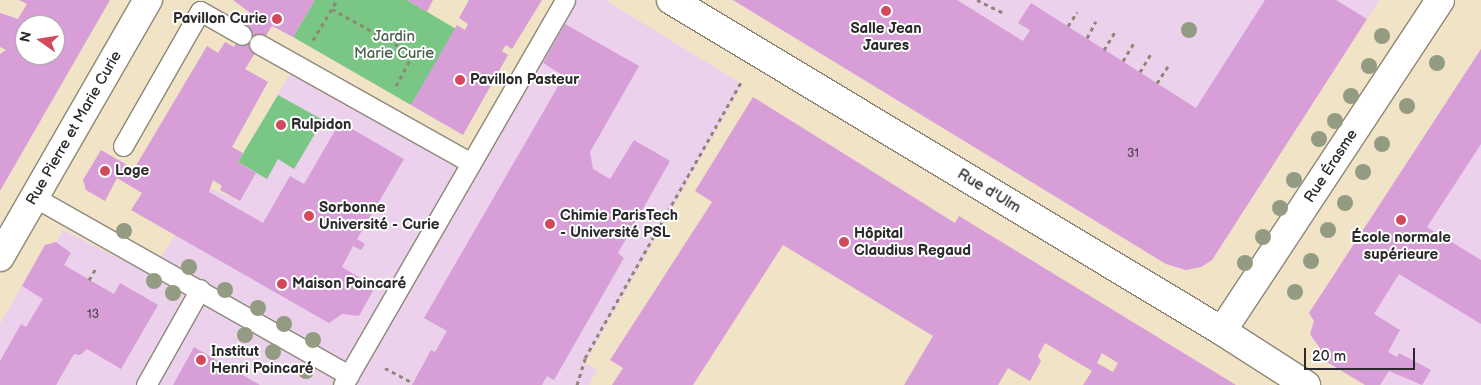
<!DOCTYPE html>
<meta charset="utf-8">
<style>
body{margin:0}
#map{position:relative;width:1481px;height:385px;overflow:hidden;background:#f0e3c6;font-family:"Balsamiq Sans",sans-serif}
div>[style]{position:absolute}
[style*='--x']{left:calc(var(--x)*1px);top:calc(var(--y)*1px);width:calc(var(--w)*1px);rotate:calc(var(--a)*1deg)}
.built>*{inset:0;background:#ebd1eb}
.green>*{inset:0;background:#7ac685}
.building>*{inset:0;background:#d89ed7}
.path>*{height:3px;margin-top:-1.5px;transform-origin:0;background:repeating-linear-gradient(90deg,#8e8778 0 4px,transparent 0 8px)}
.roads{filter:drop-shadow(1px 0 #8e8778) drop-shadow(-1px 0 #8e8778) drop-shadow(0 1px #8e8778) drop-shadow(0 -1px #8e8778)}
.lane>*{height:19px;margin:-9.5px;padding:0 9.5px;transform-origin:9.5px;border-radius:9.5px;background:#fff}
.street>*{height:28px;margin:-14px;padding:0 14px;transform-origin:14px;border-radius:14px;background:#fff}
.trees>*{width:16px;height:16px;margin:-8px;border-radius:50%;background:#939c82}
.dots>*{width:14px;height:14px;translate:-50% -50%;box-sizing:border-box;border:2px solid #fff;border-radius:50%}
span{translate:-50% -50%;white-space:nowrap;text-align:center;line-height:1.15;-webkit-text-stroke:4px #fff;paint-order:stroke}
.number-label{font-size:12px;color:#564856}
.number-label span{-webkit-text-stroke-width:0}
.poi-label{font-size:15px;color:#2b2b2b;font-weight:700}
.right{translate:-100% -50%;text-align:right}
.left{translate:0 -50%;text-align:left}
.park-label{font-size:15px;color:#47614a}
.street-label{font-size:15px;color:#2b2b2b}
.north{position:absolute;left:15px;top:15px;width:50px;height:50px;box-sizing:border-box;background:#fff;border:1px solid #aaa;border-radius:50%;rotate:283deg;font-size:14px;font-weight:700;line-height:20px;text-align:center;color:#2b2b2b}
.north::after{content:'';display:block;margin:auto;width:18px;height:22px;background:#d1495b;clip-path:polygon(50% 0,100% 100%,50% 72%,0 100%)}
.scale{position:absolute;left:1304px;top:348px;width:111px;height:22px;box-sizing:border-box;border:2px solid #2b2b2b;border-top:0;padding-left:6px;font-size:15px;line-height:18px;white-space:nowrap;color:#2b2b2b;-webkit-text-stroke:4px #fff;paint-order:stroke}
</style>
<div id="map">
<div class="built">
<i style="clip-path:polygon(565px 0,605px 0,742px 84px,585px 363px,597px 370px,589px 385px,342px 385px)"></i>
<i style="clip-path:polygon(733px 0,1379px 0,1212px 260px,1201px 267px,1186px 270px,1166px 264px)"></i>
<i style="clip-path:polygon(1481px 49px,1481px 385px,1365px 385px,1319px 357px,1320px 348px,1311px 337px,1314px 321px,1309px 313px)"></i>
<i style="clip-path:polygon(291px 72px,460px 165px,331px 385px,0 385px,0 324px,45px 245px,55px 244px,63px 230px,150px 274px,204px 190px,211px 189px,240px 201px,256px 173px,238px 162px)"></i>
</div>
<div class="green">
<i style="clip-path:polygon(315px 0,407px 0,456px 29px,411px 105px,293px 37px)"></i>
<i style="clip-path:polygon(278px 95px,323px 120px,294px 169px,278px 159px,267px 179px,238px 162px)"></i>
</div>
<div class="building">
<i style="clip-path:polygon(evenodd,19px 0,110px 0,0 191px,0 54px,6px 50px,0 47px,0 13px,18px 19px,27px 4px,19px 0,25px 25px,55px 25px,55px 55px,25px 55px,25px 25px)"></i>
<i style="clip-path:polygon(233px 0,315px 0,293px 37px,272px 26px,245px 69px,268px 82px,232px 147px,243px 153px,238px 162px,256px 173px,240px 201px,220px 190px,222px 186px,213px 180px,209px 192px,263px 223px,290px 176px,304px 184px,340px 122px,404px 159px,357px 239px,365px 244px,361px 250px,353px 246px,342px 267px,375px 287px,359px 316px,342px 314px,329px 323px,131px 210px,142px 193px,117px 178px,105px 201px,86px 190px,83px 180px,101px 150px,134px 169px,207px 46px,218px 53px,225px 42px,234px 47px,253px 15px)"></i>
<i style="clip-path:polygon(407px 0,433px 0,427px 12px)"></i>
<i style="clip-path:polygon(469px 0,542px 0,512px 49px,506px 45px,502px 51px,508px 55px,463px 135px,411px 105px,457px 25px,465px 30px,468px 24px,459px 18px)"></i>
<i style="clip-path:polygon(733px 0,957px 0,1023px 41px,1030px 30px,1018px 23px,1031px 3px,1196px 108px,1265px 0,1336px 0,1367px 19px,1212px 260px,1201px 267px,1186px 270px,1166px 264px)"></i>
<i style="clip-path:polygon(565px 24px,639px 66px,590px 152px,593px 169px,610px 179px,634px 140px,670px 161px,618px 253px,624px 258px,554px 380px,547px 376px,542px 385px,412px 385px,431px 350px,435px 352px,447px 331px,424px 318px,564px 76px,543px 63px)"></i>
<i style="clip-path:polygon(1481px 49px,1481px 144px,1427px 227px,1481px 260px,1481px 324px,1399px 274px,1374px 314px,1400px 330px,1388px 352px,1397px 357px,1399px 353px,1431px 370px,1422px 385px,1389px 371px,1380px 385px,1365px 385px,1319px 357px,1320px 348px,1310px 334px,1314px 321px,1309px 313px)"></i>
<i style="clip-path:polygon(evenodd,753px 97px,955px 223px,959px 216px,1236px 385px,1083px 385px,1092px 371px,1045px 343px,1038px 356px,1041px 361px,1030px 381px,1008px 368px,998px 385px,904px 385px,933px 336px,783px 245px,693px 385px,612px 385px,623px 368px,610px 360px,712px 202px,695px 191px,753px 97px,1102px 353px,1118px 363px,1113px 372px,1097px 363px,1102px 353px)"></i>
<i style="clip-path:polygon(56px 242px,71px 253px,64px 265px,114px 294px,120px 283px,158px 305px,121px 369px,87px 349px,80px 355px,74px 354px,56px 385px,0 385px,0 361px,21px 324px,26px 327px,43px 299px,22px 286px,45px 245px)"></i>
<i style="clip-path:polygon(194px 347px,239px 373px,260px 385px,173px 385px)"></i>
</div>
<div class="path">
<i style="--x:977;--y:0;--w:30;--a:26"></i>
<i style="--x:332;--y:9;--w:93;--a:29.1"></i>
<i style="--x:413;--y:54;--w:38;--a:118"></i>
<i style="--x:1068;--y:26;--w:17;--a:-57"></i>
<i style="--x:1087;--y:38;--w:19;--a:-62"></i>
<i style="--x:313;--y:40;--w:47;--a:-59"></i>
<i style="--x:1104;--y:50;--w:21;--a:-59"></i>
<i style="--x:1123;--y:61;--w:21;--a:-59"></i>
<i style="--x:1140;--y:72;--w:21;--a:-59"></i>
<i style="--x:1157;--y:83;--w:20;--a:-57"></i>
<i style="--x:89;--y:280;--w:16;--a:-60"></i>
<i style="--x:385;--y:368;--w:32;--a:28"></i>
<i style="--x:577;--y:385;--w:28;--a:-73"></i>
<i style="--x:585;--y:358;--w:318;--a:-60.5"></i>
</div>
<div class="roads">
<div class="lane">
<i style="--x:259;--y:44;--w:243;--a:29.3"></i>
<i style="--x:123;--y:146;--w:155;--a:-60.3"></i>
<i style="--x:200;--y:11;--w:48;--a:29.7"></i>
<i style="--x:34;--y:197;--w:362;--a:29.5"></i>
<i style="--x:146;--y:385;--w:110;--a:-60.6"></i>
<i style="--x:343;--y:385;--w:444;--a:-60"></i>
</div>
<div class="street">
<i style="--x:671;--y:0;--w:643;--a:30.99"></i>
<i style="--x:1222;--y:331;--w:100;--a:32.7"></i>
<i style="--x:0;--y:257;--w:297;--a:-60.1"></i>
<i style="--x:1222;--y:331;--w:396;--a:-56.6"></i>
</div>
</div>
<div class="trees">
<i style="left:1189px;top:30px"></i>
<i style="left:1382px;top:36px"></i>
<i style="left:1437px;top:63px"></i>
<i style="left:1369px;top:66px"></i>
<i style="left:1351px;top:96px"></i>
<i style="left:1407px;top:106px"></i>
<i style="left:1335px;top:121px"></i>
<i style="left:1319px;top:139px"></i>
<i style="left:1382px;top:144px"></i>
<i style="left:1363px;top:172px"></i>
<i style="left:1294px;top:180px"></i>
<i style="left:1345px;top:203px"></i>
<i style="left:1280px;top:208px"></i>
<i style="left:1328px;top:230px"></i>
<i style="left:124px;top:231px"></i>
<i style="left:1263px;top:237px"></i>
<i style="left:1311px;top:261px"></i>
<i style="left:1245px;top:263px"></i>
<i style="left:189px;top:267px"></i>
<i style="left:154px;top:281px"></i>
<i style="left:225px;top:290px"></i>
<i style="left:1295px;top:292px"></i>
<i style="left:173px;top:293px"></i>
<i style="left:258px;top:308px"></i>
<i style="left:284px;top:324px"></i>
<i style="left:245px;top:335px"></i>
<i style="left:313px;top:340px"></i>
<i style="left:273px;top:352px"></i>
<i style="left:306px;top:371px"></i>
</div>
<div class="dots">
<i style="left:886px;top:11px;background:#d1495b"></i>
<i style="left:277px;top:19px;background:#d1495b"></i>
<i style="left:460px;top:80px;background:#d1495b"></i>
<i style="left:281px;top:125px;background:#d1495b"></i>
<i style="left:105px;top:171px;background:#d1495b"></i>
<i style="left:309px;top:216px;background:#d1495b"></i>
<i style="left:1401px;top:220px;background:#d1495b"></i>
<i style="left:550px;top:224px;background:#d1495b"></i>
<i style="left:844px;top:242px;background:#d1495b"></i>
<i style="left:282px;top:284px;background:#d1495b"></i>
<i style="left:201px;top:360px;background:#d1495b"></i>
</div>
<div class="number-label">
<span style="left:1133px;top:154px">31</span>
<span style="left:93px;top:315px">13</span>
</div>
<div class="poi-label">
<span class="right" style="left:267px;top:19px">Pavillon Curie</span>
<span style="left:886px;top:37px">Salle Jean<br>Jaures</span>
<span class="left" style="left:470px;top:80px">Pavillon Pasteur</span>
<span class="left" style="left:291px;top:125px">Rulpidon</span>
<span class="left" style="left:115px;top:171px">Loge</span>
<span class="left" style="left:319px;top:216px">Sorbonne<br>Université - Curie</span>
<span class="left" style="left:560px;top:224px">Chimie ParisTech<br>- Université PSL</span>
<span class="left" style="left:854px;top:242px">Hôpital<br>Claudius Regaud</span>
<span style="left:1401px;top:246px">École normale<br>supérieure</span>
<span class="left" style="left:292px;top:284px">Maison Poincaré</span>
<span class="left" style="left:211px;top:360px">Institut<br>Henri Poincaré</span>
</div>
<div class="park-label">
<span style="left:394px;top:45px">Jardin<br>Marie Curie</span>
</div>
<div class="street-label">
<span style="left:74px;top:128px;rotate:-60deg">Rue Pierre et Marie Curie</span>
<span style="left:1331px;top:166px;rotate:-57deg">Rue Érasme</span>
<span style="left:989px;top:191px;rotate:31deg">Rue d'Ulm</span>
</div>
<div class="north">N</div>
<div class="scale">20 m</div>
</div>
